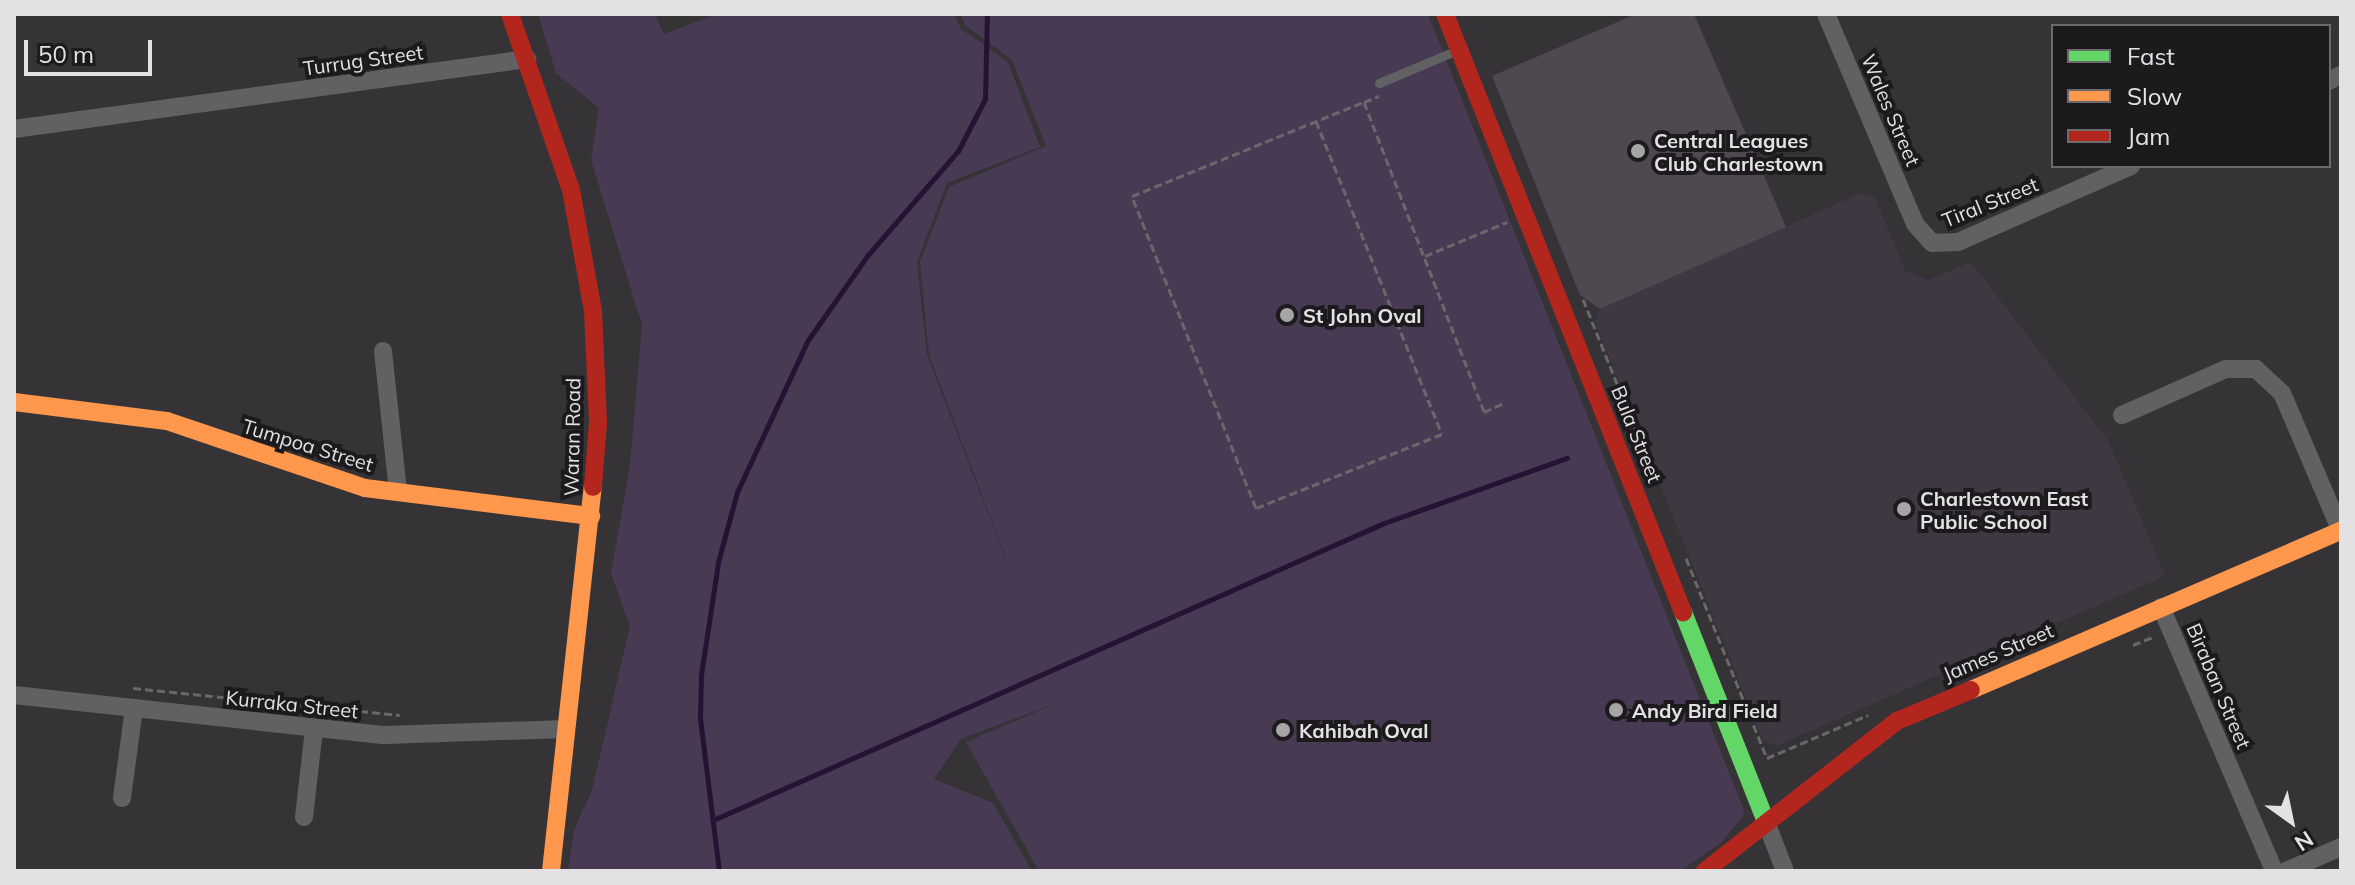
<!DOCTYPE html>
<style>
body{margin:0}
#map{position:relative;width:2355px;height:885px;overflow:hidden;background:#353336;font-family:Mulish,sans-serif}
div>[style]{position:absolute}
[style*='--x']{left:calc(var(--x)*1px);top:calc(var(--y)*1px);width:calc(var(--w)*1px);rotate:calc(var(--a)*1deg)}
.built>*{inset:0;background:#3d3841}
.green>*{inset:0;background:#473a52}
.stream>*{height:5px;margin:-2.5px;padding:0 2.5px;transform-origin:2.5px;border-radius:2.5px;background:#271135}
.building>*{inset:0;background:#4e4851}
.path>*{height:3px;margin-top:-1.5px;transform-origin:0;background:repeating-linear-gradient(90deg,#686769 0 8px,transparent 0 12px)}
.lane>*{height:9px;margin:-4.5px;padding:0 4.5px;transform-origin:4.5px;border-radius:4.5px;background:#616062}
.street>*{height:18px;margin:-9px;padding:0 9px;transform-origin:9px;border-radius:9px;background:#616062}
.fast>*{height:18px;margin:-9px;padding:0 9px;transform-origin:9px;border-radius:9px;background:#63d668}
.slow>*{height:18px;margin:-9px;padding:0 9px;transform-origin:9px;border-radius:9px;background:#ff974d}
.jam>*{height:18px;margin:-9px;padding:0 9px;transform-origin:9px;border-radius:9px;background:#b3261e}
.dots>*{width:22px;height:22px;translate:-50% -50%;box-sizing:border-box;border:4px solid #1c1a1d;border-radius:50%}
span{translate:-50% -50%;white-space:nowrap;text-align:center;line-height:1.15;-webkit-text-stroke:8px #1c1a1d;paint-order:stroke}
.street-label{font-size:20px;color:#e3e1e4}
.poi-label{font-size:20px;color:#e3e1e4;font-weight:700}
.left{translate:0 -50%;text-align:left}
.frame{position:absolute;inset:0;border:16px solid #e3e1e4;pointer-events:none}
.legend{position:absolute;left:2051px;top:24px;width:280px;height:144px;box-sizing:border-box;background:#1c1a1d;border:2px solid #6c6a6d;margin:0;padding:10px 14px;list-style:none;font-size:24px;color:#e3e1e4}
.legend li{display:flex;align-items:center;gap:16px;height:40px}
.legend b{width:40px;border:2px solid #6c6a6d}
.north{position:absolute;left:2251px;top:781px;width:80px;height:80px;-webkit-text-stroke:6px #1c1a1d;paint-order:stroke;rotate:147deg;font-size:22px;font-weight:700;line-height:32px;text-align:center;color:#e3e1e4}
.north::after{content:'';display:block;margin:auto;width:28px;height:36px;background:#e3e1e4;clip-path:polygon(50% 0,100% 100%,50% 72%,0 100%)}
.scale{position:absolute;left:24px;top:40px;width:128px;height:36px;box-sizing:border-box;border:4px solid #e3e1e4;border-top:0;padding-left:10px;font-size:24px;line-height:28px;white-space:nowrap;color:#e3e1e4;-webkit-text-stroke:6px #1c1a1d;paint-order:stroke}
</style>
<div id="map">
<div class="built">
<i style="clip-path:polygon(1861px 193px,1875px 198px,1905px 270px,1928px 280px,1971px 262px,2109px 442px,2165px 576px,1776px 746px,1763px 741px,1595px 322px,1600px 309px)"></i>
</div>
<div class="green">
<i style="clip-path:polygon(538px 14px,655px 14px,664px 34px,718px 14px,954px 14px,961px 29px,1008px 62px,1040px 147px,947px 183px,917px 262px,927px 355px,1032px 627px,929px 355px,920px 262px,949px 187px,1046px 146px,1012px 60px,965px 25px,960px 14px,1428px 14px,1745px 813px,1722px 842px,1680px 871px,1039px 871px,966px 742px,1059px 702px,961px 739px,934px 779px,993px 803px,1032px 871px,568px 871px,574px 830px,592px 790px,630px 626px,611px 574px,630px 464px,642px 325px,591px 160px,599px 108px,556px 73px)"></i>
</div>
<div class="stream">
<i style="--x:713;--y:820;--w:734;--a:-23.88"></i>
<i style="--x:1384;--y:523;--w:194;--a:-19.6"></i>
<i style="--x:719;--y:871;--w:154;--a:-97.1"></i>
<i style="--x:700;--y:718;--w:43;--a:-88.7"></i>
<i style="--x:701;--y:675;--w:114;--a:-81.4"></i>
<i style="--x:718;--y:562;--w:73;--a:-74.8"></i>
<i style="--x:737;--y:492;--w:168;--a:-65"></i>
<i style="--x:808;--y:340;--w:103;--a:-54.9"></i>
<i style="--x:867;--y:256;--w:139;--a:-49.1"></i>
<i style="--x:958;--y:151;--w:59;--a:-62.6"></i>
<i style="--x:985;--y:99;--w:85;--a:-88.7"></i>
</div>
<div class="building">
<i style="clip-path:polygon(1636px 14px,1694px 14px,1786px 227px,1600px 309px,1580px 295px,1492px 76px)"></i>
</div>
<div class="path">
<i style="--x:1364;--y:102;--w:16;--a:-22"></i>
<i style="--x:1316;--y:121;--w:337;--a:68.1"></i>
<i style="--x:1442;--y:434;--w:200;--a:158.3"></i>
<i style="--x:1256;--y:508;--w:336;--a:-111.7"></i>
<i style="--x:1132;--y:196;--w:250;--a:-22.1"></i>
<i style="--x:1364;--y:102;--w:332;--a:68.8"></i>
<i style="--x:1484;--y:412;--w:24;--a:-24"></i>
<i style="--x:1425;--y:256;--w:89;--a:-22.5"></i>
<i style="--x:1583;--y:299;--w:148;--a:68.1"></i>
<i style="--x:1686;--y:558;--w:216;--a:68"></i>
<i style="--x:1767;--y:758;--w:110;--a:-23.1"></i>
<i style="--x:2133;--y:645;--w:24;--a:-22"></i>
<i style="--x:133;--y:688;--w:268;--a:5.8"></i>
</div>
<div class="lane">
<i style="--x:1379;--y:83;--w:82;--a:-22.8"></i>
</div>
<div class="street">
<i style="--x:1826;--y:14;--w:228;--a:67"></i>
<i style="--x:1915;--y:224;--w:25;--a:48"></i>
<i style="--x:1932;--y:243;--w:26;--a:-2"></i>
<i style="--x:1958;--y:242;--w:189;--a:-23.7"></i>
<i style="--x:2329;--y:81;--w:13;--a:-27"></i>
<i style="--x:14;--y:129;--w:518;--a:-7.77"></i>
<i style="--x:383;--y:351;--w:141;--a:83.9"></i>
<i style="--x:2122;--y:415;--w:114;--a:-23.9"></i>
<i style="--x:2226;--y:369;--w:30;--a:0"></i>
<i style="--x:2256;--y:369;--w:35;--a:43"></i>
<i style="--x:2282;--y:393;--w:150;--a:66.9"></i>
<i style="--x:2161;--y:607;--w:287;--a:66.8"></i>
<i style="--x:14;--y:695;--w:373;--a:6.2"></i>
<i style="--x:385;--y:735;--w:181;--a:-1.9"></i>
<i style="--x:122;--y:798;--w:91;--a:-82.4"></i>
<i style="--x:304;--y:817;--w:89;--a:-83.5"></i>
<i style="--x:1766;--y:822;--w:53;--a:68.8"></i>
<i style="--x:2286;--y:871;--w:60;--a:-23.6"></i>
</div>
<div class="fast">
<i style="--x:1683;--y:612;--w:226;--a:68.4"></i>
</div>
<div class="slow">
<i style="--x:14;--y:402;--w:154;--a:7.1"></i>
<i style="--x:167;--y:421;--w:209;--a:18.7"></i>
<i style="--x:365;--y:488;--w:228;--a:7.1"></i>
<i style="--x:1971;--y:690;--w:403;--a:-23.3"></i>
<i style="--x:551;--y:871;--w:386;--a:-83.8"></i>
</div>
<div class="jam">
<i style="--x:510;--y:14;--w:186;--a:70.9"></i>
<i style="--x:571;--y:190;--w:123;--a:79.7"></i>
<i style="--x:593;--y:311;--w:112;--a:87.4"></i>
<i style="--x:598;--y:423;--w:64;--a:94.5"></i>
<i style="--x:1445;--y:14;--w:644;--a:68.3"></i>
<i style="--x:1705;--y:871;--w:244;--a:-38"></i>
<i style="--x:1897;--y:721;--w:80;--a:-22.7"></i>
</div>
<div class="dots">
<i style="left:1638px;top:151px;background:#a6a4a7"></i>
<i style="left:1287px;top:315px;background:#a6a4a7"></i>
<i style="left:1904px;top:509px;background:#a6a4a7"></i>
<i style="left:1616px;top:710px;background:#a6a4a7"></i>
<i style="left:1283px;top:730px;background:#a6a4a7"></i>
</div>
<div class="street-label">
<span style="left:363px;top:60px;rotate:-8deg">Turrug Street</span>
<span style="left:1891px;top:110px;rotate:67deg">Wales Street</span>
<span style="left:1990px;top:202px;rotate:-22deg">Tiral Street</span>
<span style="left:1637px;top:434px;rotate:68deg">Bula Street</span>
<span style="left:572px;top:437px;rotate:-89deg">Waran Road</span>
<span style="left:308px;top:445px;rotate:17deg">Tumpoa Street</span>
<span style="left:1998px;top:652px;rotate:-23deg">James Street</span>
<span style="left:2219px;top:686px;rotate:67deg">Biraban Street</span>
<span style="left:292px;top:704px;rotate:6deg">Kurraka Street</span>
</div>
<div class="poi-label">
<span class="left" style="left:1654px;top:152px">Central Leagues<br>Club Charlestown</span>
<span class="left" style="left:1303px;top:315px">St John Oval</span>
<span class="left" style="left:1920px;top:510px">Charlestown East<br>Public School</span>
<span class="left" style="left:1632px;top:710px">Andy Bird Field</span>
<span class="left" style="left:1299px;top:730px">Kahibah Oval</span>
</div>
<div class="frame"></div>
<ul class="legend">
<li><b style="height:10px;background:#63d668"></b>Fast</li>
<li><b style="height:10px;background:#ff974d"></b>Slow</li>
<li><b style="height:10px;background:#b3261e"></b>Jam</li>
</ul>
<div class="north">N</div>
<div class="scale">50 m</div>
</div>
